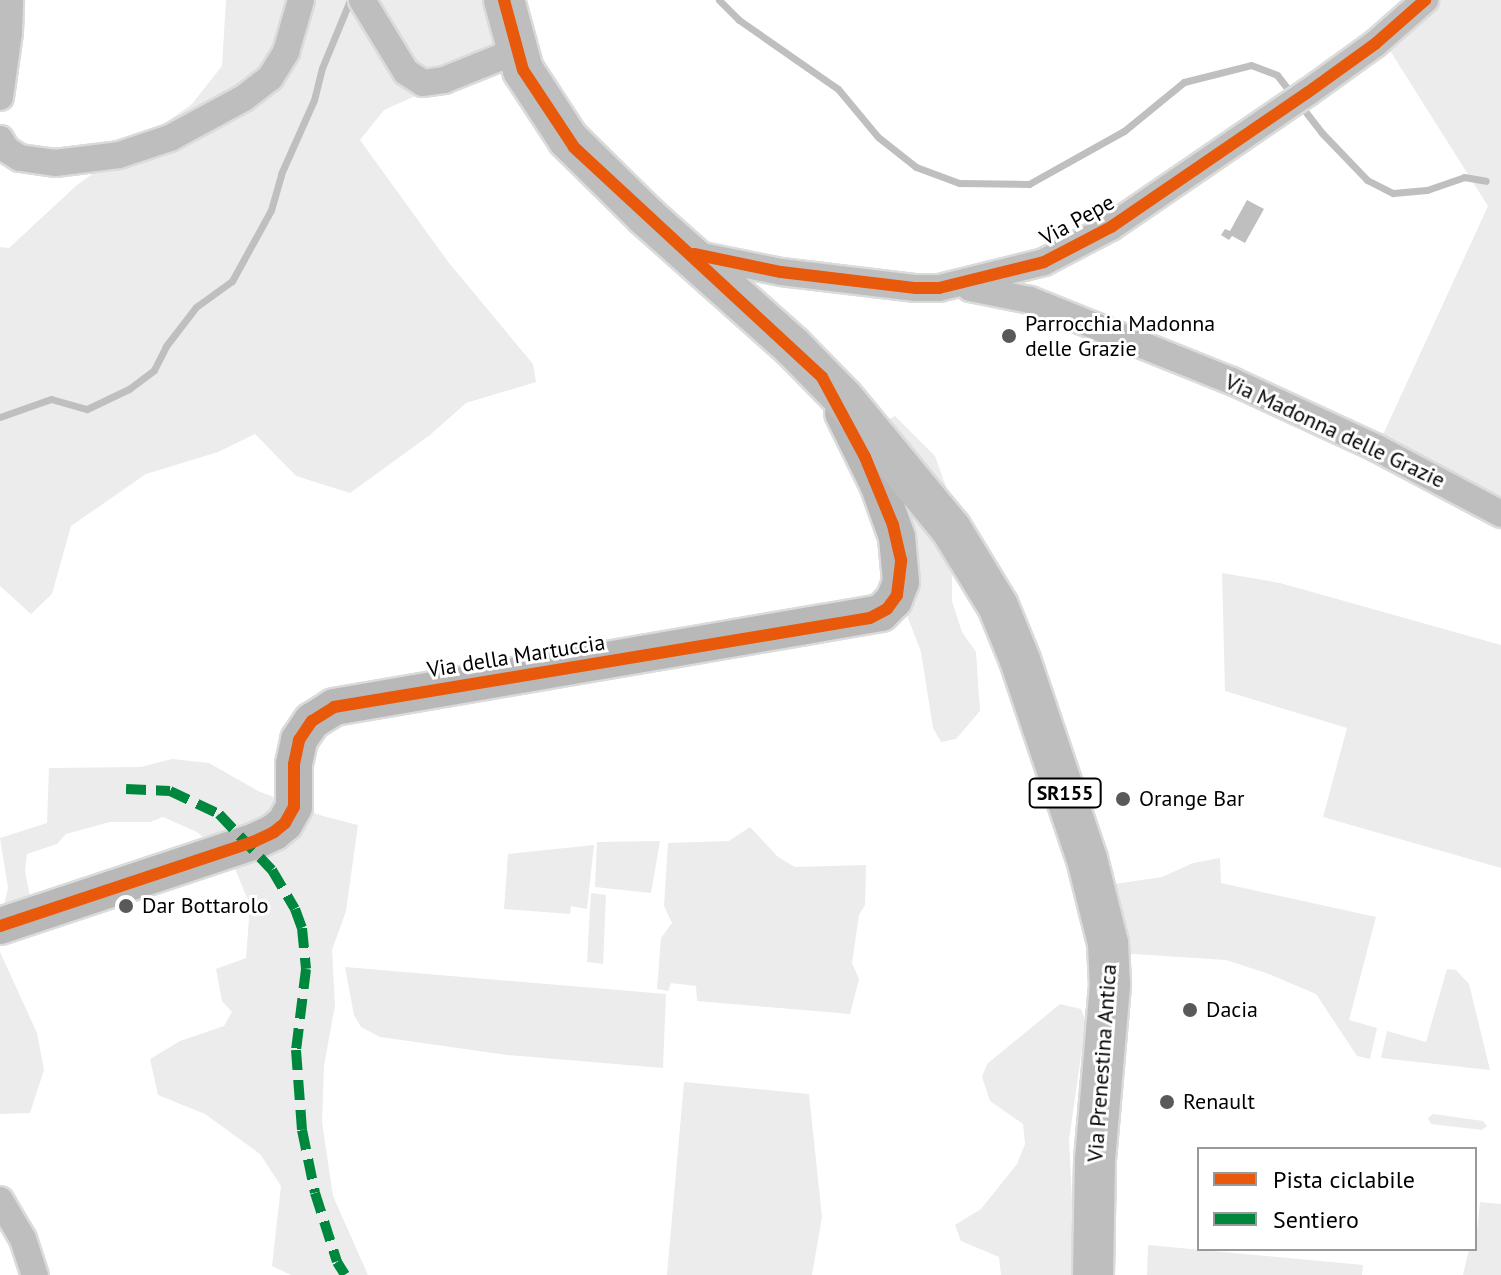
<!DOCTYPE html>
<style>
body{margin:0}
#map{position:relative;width:1501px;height:1275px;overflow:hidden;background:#fff;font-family:"PT Sans",sans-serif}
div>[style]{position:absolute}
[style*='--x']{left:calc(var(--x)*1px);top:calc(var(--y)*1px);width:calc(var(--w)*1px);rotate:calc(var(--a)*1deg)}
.green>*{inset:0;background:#ececec}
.water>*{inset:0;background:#bfbfbf}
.stream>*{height:7px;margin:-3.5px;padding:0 3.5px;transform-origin:3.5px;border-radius:3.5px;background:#bfbfbf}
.roads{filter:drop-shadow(2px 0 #dbdbdb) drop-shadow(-2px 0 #dbdbdb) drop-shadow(0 2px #dbdbdb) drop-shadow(0 -2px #dbdbdb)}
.street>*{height:26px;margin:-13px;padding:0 13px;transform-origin:13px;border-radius:13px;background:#bebebe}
.secondary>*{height:36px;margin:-18px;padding:0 18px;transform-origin:18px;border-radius:18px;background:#b8b8b8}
.primary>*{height:40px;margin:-20px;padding:0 20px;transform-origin:20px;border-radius:20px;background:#bebebe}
.quiet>*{height:10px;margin-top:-5px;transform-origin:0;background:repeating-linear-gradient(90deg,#00873e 0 20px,transparent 0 30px)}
.cycleway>*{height:12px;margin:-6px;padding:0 6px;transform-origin:6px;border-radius:6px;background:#e8590c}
.dots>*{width:22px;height:22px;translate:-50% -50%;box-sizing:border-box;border:4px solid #fff;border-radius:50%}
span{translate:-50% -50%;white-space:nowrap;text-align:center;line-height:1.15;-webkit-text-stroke:6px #fff;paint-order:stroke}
.shield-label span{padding:2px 6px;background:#fff;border:2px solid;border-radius:6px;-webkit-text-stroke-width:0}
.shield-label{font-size:20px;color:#000;font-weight:700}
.street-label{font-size:22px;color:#000}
.poi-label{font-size:22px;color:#000}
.left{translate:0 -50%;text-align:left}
.legend{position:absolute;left:1197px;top:1147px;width:280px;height:104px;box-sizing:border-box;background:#fff;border:2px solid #999;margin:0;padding:10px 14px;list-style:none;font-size:24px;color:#000}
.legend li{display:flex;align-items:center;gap:16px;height:40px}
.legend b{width:40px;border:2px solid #999}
</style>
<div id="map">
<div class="green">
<i style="clip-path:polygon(226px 0,504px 0,516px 51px,384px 110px,360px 140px,449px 263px,533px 364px,536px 382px,466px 403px,430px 435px,350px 493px,296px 476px,255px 434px,218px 452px,146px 474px,71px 526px,52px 594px,31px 614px,0 586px,0 247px,9px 248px,77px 185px,192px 104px,222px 66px)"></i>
<i style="clip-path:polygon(1430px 0,1501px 0,1501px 498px,1381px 439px,1488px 206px,1387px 46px)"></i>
<i style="clip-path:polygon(895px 416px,935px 456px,960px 526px,952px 559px,952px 601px,962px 632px,976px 652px,980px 711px,956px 739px,941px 742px,933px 728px,921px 652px,908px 618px,909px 591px,883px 423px)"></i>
<i style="clip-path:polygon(1222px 573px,1280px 583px,1501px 645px,1501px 868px,1323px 817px,1347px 728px,1225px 691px)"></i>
<i style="clip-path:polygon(172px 759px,209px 763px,258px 791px,323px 816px,358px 825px,346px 911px,332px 950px,335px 1005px,324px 1066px,322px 1122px,333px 1196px,368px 1275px,291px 1275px,272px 1266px,281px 1186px,260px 1154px,205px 1114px,158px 1095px,150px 1059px,180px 1041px,224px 1026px,232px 1012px,222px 1001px,216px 969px,246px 958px,250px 905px,233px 864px,197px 832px,163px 817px,150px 822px,110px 822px,66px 834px,57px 844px,27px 854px,25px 871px,31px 901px,3px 909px,8px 888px,0 838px,47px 823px,49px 768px,141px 767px)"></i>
<i style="clip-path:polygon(750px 827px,778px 857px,795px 867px,866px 865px,865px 905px,859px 915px,852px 963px,859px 979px,850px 1014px,697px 1001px,696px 986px,671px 983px,668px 991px,657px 989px,661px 938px,672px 923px,664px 906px,668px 843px,729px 841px)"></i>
<i style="clip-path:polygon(660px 841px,651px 893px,595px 887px,597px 842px)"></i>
<i style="clip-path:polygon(594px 845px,587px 909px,571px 906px,570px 914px,504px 909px,508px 854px)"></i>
<i style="clip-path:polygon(1220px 858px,1221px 883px,1376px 917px,1349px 1020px,1377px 1028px,1370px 1059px,1357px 1056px,1316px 994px,1269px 974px,1226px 960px,1118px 953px,1108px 885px,1162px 877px,1193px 863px)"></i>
<i style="clip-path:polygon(591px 893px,606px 895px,603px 964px,587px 962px)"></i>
<i style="clip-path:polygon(0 952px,37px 1033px,44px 1070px,30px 1113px,0 1114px)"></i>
<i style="clip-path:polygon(345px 967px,666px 994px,663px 1068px,507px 1055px,380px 1037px,361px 1027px,354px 1015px)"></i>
<i style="clip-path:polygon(1447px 969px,1456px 970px,1469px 984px,1490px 1070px,1381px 1058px,1387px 1031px,1426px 1042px)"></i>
<i style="clip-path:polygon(1060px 1004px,1081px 1009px,1086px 1021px,1069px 1140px,1074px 1242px,1071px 1275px,1001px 1275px,999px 1257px,961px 1241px,955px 1225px,981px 1209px,1017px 1164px,1025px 1144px,1023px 1124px,990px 1101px,982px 1077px,987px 1064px)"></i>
<i style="clip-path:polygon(684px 1082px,809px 1094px,822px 1217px,812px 1275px,667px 1275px)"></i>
<i style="clip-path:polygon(1433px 1114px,1483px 1121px,1487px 1126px,1482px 1130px,1431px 1124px,1428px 1118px)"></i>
<i style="clip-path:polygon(1480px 1202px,1501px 1204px,1501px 1275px,1463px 1275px,1469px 1249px,1475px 1249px)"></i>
<i style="clip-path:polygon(1148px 1245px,1363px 1265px,1362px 1275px,1147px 1275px)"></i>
</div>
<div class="water">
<i style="clip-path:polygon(1247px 200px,1264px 209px,1245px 243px,1232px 236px,1229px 240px,1221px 235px,1225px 229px,1230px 231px)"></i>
</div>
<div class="stream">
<i style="--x:719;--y:0;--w:28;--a:45"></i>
<i style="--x:739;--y:20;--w:121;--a:34.9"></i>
<i style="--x:838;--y:89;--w:62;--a:50.2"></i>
<i style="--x:878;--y:137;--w:48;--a:38.3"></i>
<i style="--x:916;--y:167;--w:46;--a:20.4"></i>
<i style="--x:959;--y:183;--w:70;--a:0.8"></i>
<i style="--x:1029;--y:184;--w:109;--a:-29.2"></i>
<i style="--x:1124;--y:131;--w:77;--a:-39.2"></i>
<i style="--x:1184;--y:82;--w:69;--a:-14.2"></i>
<i style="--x:1251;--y:65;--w:28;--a:21"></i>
<i style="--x:1277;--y:75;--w:73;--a:52.2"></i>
<i style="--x:1322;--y:133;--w:65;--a:46.2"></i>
<i style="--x:1367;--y:180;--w:29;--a:27"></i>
<i style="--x:1393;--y:193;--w:34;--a:-5"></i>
<i style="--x:1427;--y:190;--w:39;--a:-19"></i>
<i style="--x:1464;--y:177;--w:22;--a:10"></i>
<i style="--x:0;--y:417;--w:54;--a:-19.4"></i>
<i style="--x:51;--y:399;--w:37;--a:16"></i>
<i style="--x:87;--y:409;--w:47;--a:-25.5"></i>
<i style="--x:129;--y:389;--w:31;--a:-37"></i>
<i style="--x:154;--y:370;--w:27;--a:-63"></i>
<i style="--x:166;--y:346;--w:49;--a:-52.4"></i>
<i style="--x:196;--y:307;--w:44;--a:-35.8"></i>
<i style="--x:232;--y:281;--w:81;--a:-61.2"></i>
<i style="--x:271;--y:210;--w:37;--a:-74"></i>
<i style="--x:281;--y:174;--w:81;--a:-66"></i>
<i style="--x:314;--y:100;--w:33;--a:-76"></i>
<i style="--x:322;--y:68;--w:74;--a:-67.6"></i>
</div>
<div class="roads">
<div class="street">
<i style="--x:362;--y:0;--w:84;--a:58.6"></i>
<i style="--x:406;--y:72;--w:20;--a:33"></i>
<i style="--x:423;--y:83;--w:21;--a:-8"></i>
<i style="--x:444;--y:80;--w:78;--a:-21.9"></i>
<i style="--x:0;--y:97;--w:66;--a:-82.1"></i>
<i style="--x:9;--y:32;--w:32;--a:-88"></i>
<i style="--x:0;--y:139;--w:13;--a:58"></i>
<i style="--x:7;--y:150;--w:15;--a:32"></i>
<i style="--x:20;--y:158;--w:35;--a:8"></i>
<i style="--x:55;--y:163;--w:64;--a:-7.1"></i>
<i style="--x:119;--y:155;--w:54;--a:-18.4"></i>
<i style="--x:170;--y:138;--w:84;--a:-28.4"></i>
<i style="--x:244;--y:98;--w:33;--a:-38"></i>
<i style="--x:270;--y:78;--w:31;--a:-58"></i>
<i style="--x:286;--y:52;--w:54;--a:-73.9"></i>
<i style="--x:697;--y:255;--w:86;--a:11.4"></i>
<i style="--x:781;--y:272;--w:136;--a:6.8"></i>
<i style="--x:916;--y:288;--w:23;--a:0"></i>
<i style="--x:939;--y:288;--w:108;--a:-13.9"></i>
<i style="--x:1044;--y:262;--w:76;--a:-27.6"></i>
<i style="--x:1111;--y:227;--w:237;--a:-34.4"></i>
<i style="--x:1307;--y:93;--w:84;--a:-35.8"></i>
<i style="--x:1375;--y:44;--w:67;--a:-41.3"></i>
<i style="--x:970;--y:288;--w:61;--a:11.3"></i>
<i style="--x:1030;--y:300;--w:218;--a:21.9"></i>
<i style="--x:1232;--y:381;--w:160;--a:24.8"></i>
<i style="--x:1377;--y:448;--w:140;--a:28"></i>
<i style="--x:0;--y:1200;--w:45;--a:59.5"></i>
<i style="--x:23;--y:1239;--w:38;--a:72"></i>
</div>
<div class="secondary">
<i style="--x:0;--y:926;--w:267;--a:-18.4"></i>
<i style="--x:253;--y:842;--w:23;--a:-25"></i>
<i style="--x:274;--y:832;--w:14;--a:-39"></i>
<i style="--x:285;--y:823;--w:18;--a:-61"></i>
<i style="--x:294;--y:807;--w:43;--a:-90"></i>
<i style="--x:294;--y:764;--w:25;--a:-78"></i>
<i style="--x:299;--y:740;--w:23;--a:-56"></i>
<i style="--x:312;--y:721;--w:26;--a:-32"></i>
<i style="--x:334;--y:707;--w:555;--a:-9.75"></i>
<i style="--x:881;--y:613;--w:18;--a:-45"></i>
<i style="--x:894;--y:600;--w:19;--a:-69"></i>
<i style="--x:901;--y:582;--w:45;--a:-95.1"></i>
<i style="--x:897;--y:537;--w:56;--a:-109.7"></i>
<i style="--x:878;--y:484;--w:79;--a:-116.2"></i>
</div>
<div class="primary">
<i style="--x:504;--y:0;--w:73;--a:74.8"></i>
<i style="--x:523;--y:70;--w:82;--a:56.9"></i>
<i style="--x:568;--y:139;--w:110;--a:44.6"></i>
<i style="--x:646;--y:216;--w:195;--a:41.7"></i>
<i style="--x:792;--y:346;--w:73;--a:45.6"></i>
<i style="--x:843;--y:398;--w:170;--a:50.5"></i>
<i style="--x:951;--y:529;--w:90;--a:58.6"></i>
<i style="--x:998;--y:606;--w:58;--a:67.8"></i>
<i style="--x:1020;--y:660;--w:210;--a:71.4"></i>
<i style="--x:1087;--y:859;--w:87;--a:76"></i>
<i style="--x:1108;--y:943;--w:42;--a:87.3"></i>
<i style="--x:1110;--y:985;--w:177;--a:94.9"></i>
<i style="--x:1095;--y:1161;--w:114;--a:91"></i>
</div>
</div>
<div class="quiet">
<i style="--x:126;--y:789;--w:44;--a:2.6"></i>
<i style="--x:170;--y:791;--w:54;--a:25.1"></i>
<i style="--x:219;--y:814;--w:77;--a:46.6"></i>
<i style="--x:272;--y:870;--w:45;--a:59.5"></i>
<i style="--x:295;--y:909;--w:20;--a:70"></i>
<i style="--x:302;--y:928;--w:41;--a:84.4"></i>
<i style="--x:306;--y:969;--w:82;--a:97"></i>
<i style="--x:296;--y:1050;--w:80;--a:85.7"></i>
<i style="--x:302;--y:1130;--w:64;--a:78.3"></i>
<i style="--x:315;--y:1193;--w:72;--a:72.3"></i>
<i style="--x:337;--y:1262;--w:15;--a:58"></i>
</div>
<div class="cycleway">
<i style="--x:694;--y:254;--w:89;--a:11.7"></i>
<i style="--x:781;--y:272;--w:136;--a:6.8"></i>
<i style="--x:916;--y:288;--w:23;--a:0"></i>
<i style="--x:939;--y:288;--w:108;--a:-13.9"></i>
<i style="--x:1044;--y:262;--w:76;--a:-27.6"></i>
<i style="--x:1111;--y:227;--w:237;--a:-34.4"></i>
<i style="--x:1307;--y:93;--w:84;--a:-35.8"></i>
<i style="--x:1375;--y:44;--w:67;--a:-41.3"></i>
<i style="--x:0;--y:926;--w:267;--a:-18.4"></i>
<i style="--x:253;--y:842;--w:23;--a:-25"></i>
<i style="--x:274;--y:832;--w:14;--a:-39"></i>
<i style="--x:285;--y:823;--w:18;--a:-61"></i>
<i style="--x:294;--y:807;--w:43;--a:-90"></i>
<i style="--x:294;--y:764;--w:25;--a:-78"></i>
<i style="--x:299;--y:740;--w:23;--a:-56"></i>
<i style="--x:312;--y:721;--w:26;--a:-32"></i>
<i style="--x:334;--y:707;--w:543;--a:-9.43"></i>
<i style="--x:870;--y:618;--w:19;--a:-28"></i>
<i style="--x:887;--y:609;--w:17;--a:-54"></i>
<i style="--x:897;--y:595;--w:35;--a:-83"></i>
<i style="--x:901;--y:560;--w:36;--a:-103"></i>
<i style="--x:893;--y:525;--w:74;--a:-112.4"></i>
<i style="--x:865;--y:457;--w:91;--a:-118.3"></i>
<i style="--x:822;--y:377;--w:338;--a:-137.2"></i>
<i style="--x:574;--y:147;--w:92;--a:-123.5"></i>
<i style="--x:523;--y:70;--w:73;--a:-105.2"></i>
</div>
<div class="dots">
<i style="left:1009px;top:336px;background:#595959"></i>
<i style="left:1123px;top:799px;background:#595959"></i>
<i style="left:126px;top:906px;background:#595959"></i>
<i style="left:1190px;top:1010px;background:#595959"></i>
<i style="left:1167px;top:1102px;background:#595959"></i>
</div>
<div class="shield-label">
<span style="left:1065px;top:793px">SR155</span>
</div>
<div class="street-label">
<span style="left:1077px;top:220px;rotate:-29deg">Via Pepe</span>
<span style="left:1335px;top:431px;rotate:25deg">Via Madonna delle Grazie</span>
<span style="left:516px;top:656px;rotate:-9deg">Via della Martuccia</span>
<span style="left:1102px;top:1063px;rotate:-86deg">Via Prenestina Antica</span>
</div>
<div class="poi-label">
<span class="left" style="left:1025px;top:336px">Parrocchia Madonna<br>delle Grazie</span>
<span class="left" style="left:1139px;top:799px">Orange Bar</span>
<span class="left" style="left:142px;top:906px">Dar Bottarolo</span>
<span class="left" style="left:1206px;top:1010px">Dacia</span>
<span class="left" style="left:1183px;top:1102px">Renault</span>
</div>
<ul class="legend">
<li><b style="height:10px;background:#e8590c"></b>Pista ciclabile</li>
<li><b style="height:10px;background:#00873e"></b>Sentiero</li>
</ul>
</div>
